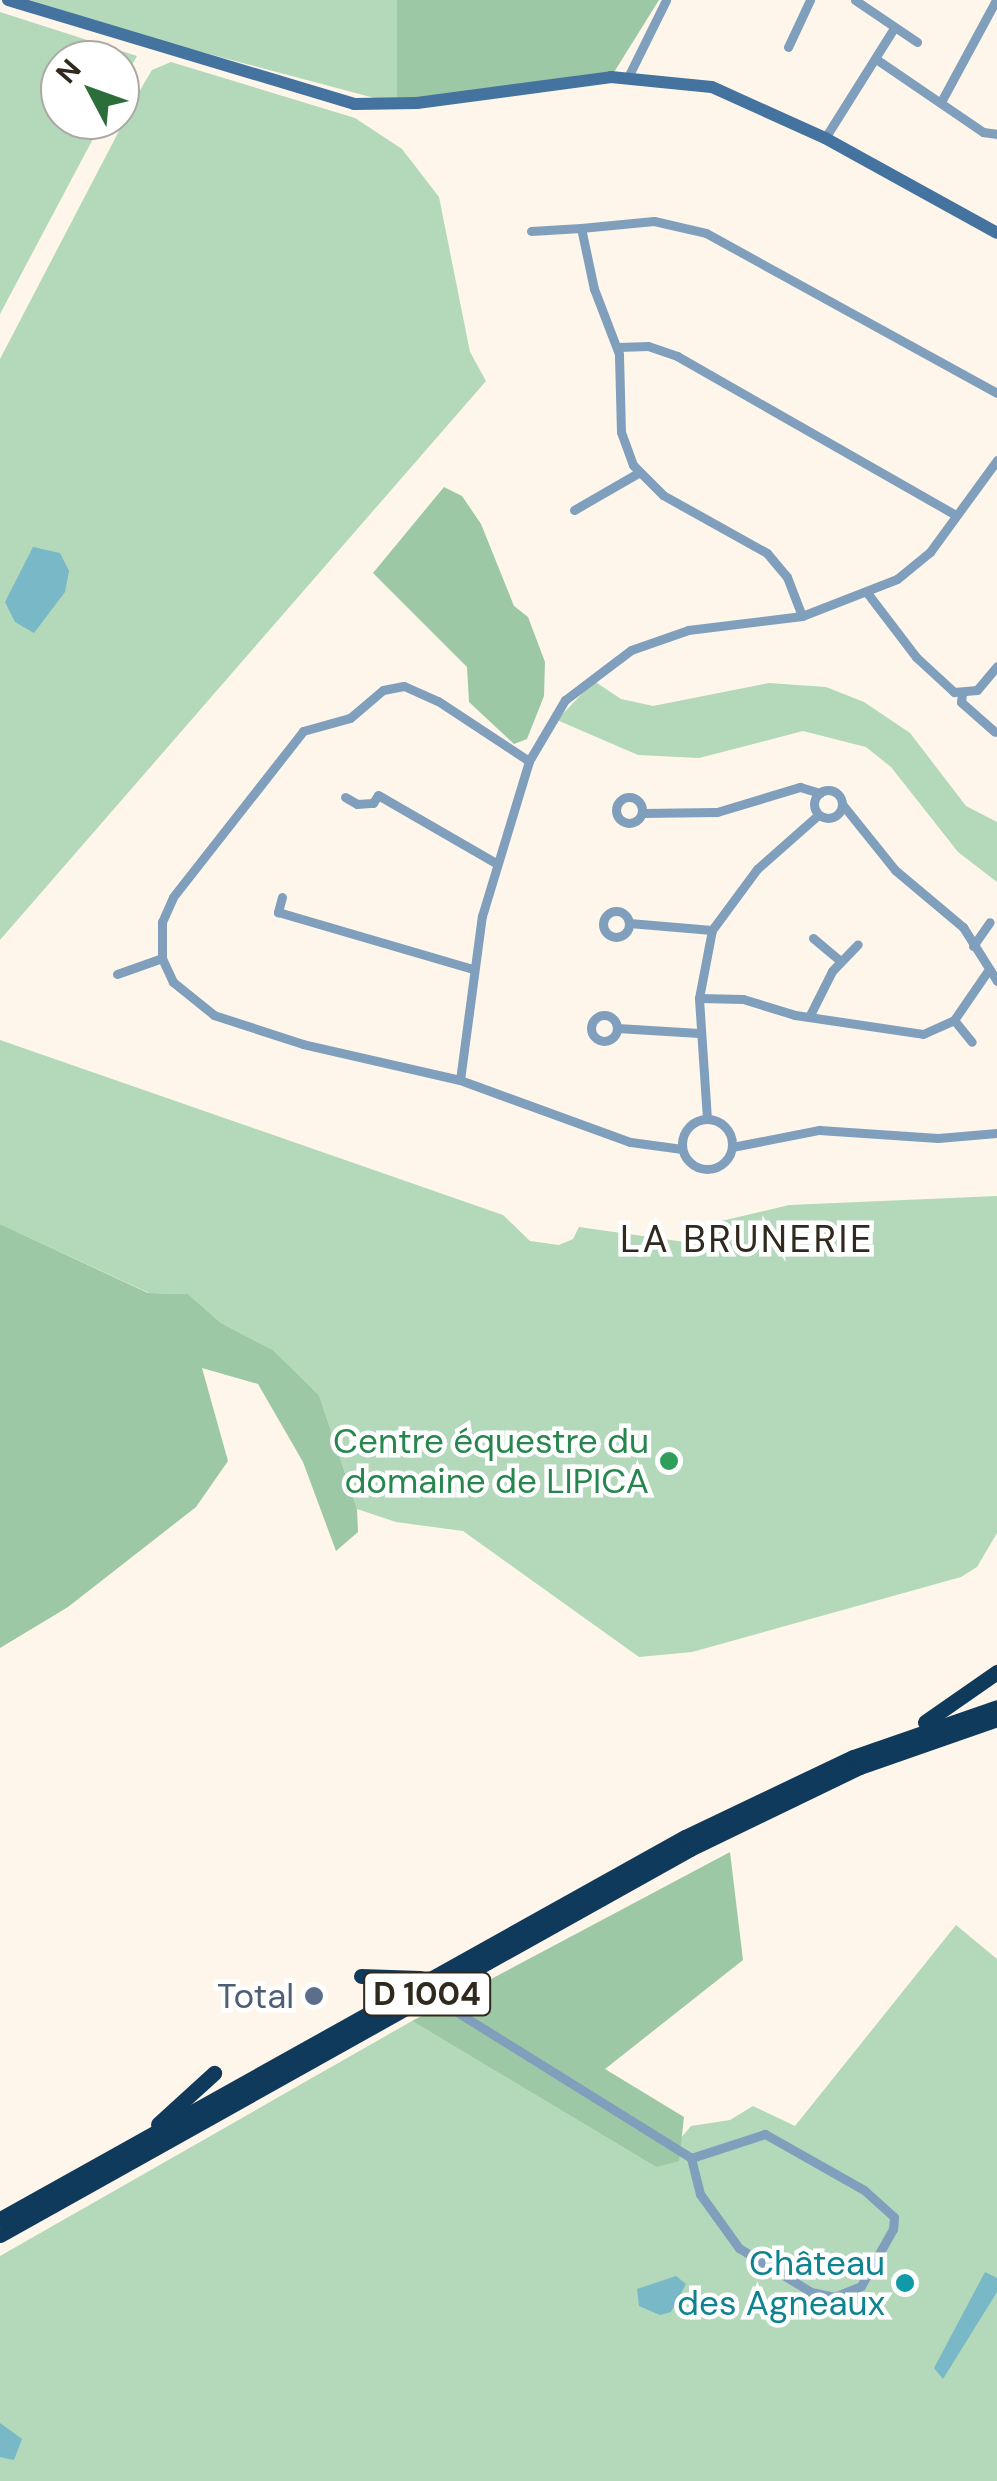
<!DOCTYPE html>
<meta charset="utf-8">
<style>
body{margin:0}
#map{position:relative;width:997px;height:2481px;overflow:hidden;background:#fef6ea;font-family:"DM Sans",sans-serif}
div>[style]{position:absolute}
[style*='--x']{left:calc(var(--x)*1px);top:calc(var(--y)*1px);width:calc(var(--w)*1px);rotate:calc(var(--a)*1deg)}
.green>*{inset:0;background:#b3d8ba}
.forest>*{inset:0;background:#9cc8a5}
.water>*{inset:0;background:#79b8c6}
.street>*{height:9px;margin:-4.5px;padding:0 4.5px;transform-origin:4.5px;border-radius:4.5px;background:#7f9fbd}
.street>.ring{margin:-4.5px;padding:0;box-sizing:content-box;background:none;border:9px solid #7f9fbd;border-radius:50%}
.secondary>*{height:12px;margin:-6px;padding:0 6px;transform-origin:6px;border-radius:6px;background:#44739f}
.highway>*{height:15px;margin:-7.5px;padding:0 7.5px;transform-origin:7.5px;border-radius:7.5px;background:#103a5c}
.dots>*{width:28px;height:28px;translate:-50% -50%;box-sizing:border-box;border:5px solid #fff;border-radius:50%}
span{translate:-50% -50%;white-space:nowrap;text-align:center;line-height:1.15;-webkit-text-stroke:9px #fff;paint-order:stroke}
.shield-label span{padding:2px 8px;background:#fff;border:2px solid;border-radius:8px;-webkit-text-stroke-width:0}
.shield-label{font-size:32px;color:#30291d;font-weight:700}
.leisure-label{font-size:35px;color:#27864d}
.right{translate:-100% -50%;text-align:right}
.service-label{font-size:35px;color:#4e5e75}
.culture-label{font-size:35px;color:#0d838f}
.neighbourhood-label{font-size:38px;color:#30291d;letter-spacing:2.5px}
.north{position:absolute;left:40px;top:40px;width:100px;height:100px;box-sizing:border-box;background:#fff;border:2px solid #aca9a5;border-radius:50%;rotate:311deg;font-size:28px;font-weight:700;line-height:40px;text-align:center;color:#30291d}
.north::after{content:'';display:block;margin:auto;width:35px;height:45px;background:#2b6e39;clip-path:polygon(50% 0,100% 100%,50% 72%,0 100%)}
</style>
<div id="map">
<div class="green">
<i style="clip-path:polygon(30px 0,397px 0,397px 104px,149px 38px)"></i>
<i style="clip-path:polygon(0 12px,137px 56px,120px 87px,120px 60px,60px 60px,60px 120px,103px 120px,0 314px)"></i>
<i style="clip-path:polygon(171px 62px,355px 118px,402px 149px,439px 197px,470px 352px,486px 381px,0 940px,0 359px,143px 85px,152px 70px)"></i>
<i style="clip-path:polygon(594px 681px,621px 699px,653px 706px,769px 683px,826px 687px,864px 702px,910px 733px,966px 806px,997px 822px,997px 882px,958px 852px,891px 767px,866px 747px,803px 731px,699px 758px,638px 755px,557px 720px)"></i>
<i style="clip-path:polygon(0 1040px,503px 1215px,530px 1241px,559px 1245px,573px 1239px,579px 1227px,692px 1243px,717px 1222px,789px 1205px,997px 1196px,997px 1533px,977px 1567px,961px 1577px,692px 1652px,639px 1657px,463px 1531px,396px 1522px,357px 1509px,319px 1395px,273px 1350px,221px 1323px,188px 1294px,149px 1293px,0 1224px)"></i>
<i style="clip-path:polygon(956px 1925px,997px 1959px,997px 2481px,0 2481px,0 2256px,412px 2021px,656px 2167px,691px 2126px,730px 2120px,753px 2106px,795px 2126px)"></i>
</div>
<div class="forest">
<i style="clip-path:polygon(397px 0,659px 0,611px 77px,397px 104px)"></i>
<i style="clip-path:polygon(444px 487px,462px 496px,481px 524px,514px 606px,528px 617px,545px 662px,544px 696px,527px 739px,514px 744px,469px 702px,467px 667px,373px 573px)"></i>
<i style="clip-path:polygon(0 1224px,148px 1293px,188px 1294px,221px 1323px,273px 1350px,319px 1395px,357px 1509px,358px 1532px,336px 1551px,303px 1462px,258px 1384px,202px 1368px,228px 1461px,196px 1507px,68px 1607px,0 1648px)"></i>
<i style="clip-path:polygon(730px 1852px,743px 1960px,605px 2069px,684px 2117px,679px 2161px,656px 2167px,412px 2021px)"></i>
</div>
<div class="water">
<i style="clip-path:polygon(33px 547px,60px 553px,69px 571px,65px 592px,34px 633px,15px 622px,5px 602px)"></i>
<i style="clip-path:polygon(985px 2272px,997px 2278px,997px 2292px,943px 2379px,934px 2368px)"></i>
<i style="clip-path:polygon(676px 2276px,686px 2284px,671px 2312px,660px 2315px,639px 2306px,637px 2289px)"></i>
<i style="clip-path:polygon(0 2423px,22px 2439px,14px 2460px,0 2457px)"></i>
</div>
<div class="street">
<i style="--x:855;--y:0;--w:75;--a:34.1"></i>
<i style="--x:788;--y:47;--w:52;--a:-64.9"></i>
<i style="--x:876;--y:59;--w:130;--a:34.3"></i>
<i style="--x:983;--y:132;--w:14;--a:8"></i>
<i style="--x:628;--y:77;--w:86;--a:-63.7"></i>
<i style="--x:942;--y:100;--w:114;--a:-61.6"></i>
<i style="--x:825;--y:138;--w:130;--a:-57.9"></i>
<i style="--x:531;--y:231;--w:50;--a:-3.4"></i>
<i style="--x:618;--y:347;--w:30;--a:-2"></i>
<i style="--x:648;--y:346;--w:31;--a:19"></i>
<i style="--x:677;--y:356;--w:321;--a:29.7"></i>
<i style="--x:574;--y:510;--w:74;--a:-30"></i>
<i style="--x:868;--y:594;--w:79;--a:52.7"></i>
<i style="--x:916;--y:657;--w:52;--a:42.6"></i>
<i style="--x:954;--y:692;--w:23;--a:-5"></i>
<i style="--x:977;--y:690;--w:31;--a:-50"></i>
<i style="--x:802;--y:616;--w:42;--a:-111"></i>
<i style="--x:787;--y:577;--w:31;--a:-130"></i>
<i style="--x:767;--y:553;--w:119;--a:-150.9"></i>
<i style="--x:663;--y:495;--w:42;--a:-135"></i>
<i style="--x:633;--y:465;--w:35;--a:-110"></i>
<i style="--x:621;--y:432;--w:78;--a:-91.5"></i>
<i style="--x:619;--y:354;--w:70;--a:-111"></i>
<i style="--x:594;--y:289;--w:62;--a:-102"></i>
<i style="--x:581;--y:228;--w:73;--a:-5.5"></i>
<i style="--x:654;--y:221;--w:53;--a:13"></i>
<i style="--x:706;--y:233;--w:332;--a:28.8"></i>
<i style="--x:962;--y:694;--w:8;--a:97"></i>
<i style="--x:961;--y:702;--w:45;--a:41.4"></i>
<i class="ring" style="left:814px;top:790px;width:19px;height:19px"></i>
<i style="--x:345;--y:797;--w:14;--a:30"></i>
<i style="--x:357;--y:804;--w:16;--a:-4"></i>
<i style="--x:373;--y:803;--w:9;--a:-58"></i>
<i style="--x:378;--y:795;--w:134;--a:30"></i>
<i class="ring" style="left:616px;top:797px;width:17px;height:17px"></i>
<i style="--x:842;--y:804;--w:85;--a:51.2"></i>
<i style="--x:895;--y:870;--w:89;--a:40"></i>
<i style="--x:963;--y:927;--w:64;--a:57.8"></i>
<i style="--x:642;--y:813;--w:75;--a:-0.8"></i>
<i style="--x:717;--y:812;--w:87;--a:-16.8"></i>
<i style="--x:800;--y:787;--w:21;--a:17"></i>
<i style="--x:282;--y:897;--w:16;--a:105"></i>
<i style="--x:278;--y:912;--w:203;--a:16.3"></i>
<i class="ring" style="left:603px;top:911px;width:17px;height:17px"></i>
<i style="--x:629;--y:923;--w:83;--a:4.8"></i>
<i style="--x:813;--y:938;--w:34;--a:40"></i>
<i style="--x:973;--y:946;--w:29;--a:-55"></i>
<i style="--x:117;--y:974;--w:48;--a:-19.6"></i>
<i style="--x:699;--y:998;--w:44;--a:1.3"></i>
<i style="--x:743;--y:999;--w:54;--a:17.1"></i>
<i style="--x:795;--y:1015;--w:129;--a:8.4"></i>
<i style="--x:923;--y:1034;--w:34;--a:-24"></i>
<i style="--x:954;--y:1020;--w:58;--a:-55.5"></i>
<i class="ring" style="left:591px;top:1015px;width:17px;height:17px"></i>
<i style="--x:809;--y:1017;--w:51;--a:-63.4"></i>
<i style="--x:832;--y:971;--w:37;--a:-46"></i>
<i style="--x:954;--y:1020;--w:28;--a:51"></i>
<i style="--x:617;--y:1028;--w:82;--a:3.5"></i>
<i style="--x:460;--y:1080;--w:161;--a:-167.1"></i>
<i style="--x:303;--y:1044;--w:94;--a:-162"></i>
<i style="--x:214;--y:1015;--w:53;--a:-141.2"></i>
<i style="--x:173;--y:982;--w:26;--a:-115"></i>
<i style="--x:162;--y:958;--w:36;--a:-90"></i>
<i style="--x:162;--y:922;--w:27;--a:-66"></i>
<i style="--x:173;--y:897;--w:211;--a:-51.9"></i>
<i style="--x:303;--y:731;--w:49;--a:-15.5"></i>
<i style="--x:350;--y:718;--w:43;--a:-40.3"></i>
<i style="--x:383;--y:690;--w:21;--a:-11"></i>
<i style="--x:404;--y:686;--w:37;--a:24"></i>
<i style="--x:438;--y:701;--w:109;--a:33.4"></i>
<i style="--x:707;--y:1119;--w:121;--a:-93.8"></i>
<i style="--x:699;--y:998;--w:69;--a:-79.2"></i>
<i style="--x:712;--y:930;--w:76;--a:-53.6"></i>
<i style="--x:757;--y:869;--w:81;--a:-41.5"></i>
<i class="ring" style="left:682px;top:1119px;width:41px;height:41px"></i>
<i style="--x:732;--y:1147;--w:89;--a:-11.1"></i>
<i style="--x:819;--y:1130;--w:119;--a:3.8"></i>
<i style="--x:938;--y:1138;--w:59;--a:-4.8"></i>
<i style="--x:682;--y:1149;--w:52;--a:-172.3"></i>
<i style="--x:630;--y:1142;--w:181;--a:-160"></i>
<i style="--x:460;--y:1080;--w:165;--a:-82.4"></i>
<i style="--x:482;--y:916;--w:162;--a:-73.1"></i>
<i style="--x:529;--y:761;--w:71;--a:-59.5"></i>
<i style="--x:565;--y:700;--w:83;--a:-37.1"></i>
<i style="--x:631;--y:650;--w:60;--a:-19.3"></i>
<i style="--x:688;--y:630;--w:115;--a:-7"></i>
<i style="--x:802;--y:616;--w:102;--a:-21.3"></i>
<i style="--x:897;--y:579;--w:43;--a:-39.3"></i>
<i style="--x:930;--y:552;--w:114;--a:-53.9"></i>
<i style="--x:428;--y:1994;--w:310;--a:31.9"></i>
<i style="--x:691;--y:2158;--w:37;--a:76"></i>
<i style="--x:700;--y:2194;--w:67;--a:54.2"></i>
<i style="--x:739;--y:2248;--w:84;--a:31.4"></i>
<i style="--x:811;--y:2292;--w:24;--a:12"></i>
<i style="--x:834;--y:2297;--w:29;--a:-22"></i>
<i style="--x:861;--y:2286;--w:65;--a:-60.7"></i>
<i style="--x:893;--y:2229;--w:12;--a:-85"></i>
<i style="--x:894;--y:2217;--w:40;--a:-138"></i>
<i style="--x:864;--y:2190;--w:114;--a:-150.5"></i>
<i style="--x:765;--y:2134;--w:78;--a:162"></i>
</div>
<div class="secondary">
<i style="--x:8;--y:0;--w:361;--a:16.7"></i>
<i style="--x:354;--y:104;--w:63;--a:-0.9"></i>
<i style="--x:417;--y:103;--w:196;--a:-7.6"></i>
<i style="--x:611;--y:77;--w:101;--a:5.7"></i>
<i style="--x:712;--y:87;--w:124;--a:24.3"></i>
<i style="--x:825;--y:138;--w:196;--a:28.9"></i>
</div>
<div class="highway">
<i style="--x:925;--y:1722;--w:88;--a:-34.8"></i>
<i style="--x:361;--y:1976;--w:59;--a:1.9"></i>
<i style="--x:158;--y:2124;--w:76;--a:-42.3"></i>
<i style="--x:0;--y:2219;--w:784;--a:-29.15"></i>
<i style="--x:685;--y:1837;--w:186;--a:-25.5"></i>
<i style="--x:853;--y:1757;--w:152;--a:-19.1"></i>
<i style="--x:0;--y:2235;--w:791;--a:-29.22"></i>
<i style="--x:690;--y:1849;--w:189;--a:-25.8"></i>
<i style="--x:860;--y:1767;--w:145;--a:-19.3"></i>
</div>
<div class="dots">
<i style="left:669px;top:1461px;background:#2e9e5b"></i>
<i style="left:314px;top:1996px;background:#5c6f8a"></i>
<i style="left:905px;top:2283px;background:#0f9aa8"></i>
</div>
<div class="shield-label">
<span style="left:427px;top:1994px">D 1004</span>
</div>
<div class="leisure-label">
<span class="right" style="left:649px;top:1461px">Centre équestre du<br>domaine de LIPICA</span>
</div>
<div class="service-label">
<span class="right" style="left:294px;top:1996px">Total</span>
</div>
<div class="culture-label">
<span class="right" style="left:885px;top:2283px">Château<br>des Agneaux</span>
</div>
<div class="neighbourhood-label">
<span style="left:747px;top:1240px">LA BRUNERIE</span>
</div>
<div class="north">N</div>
</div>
